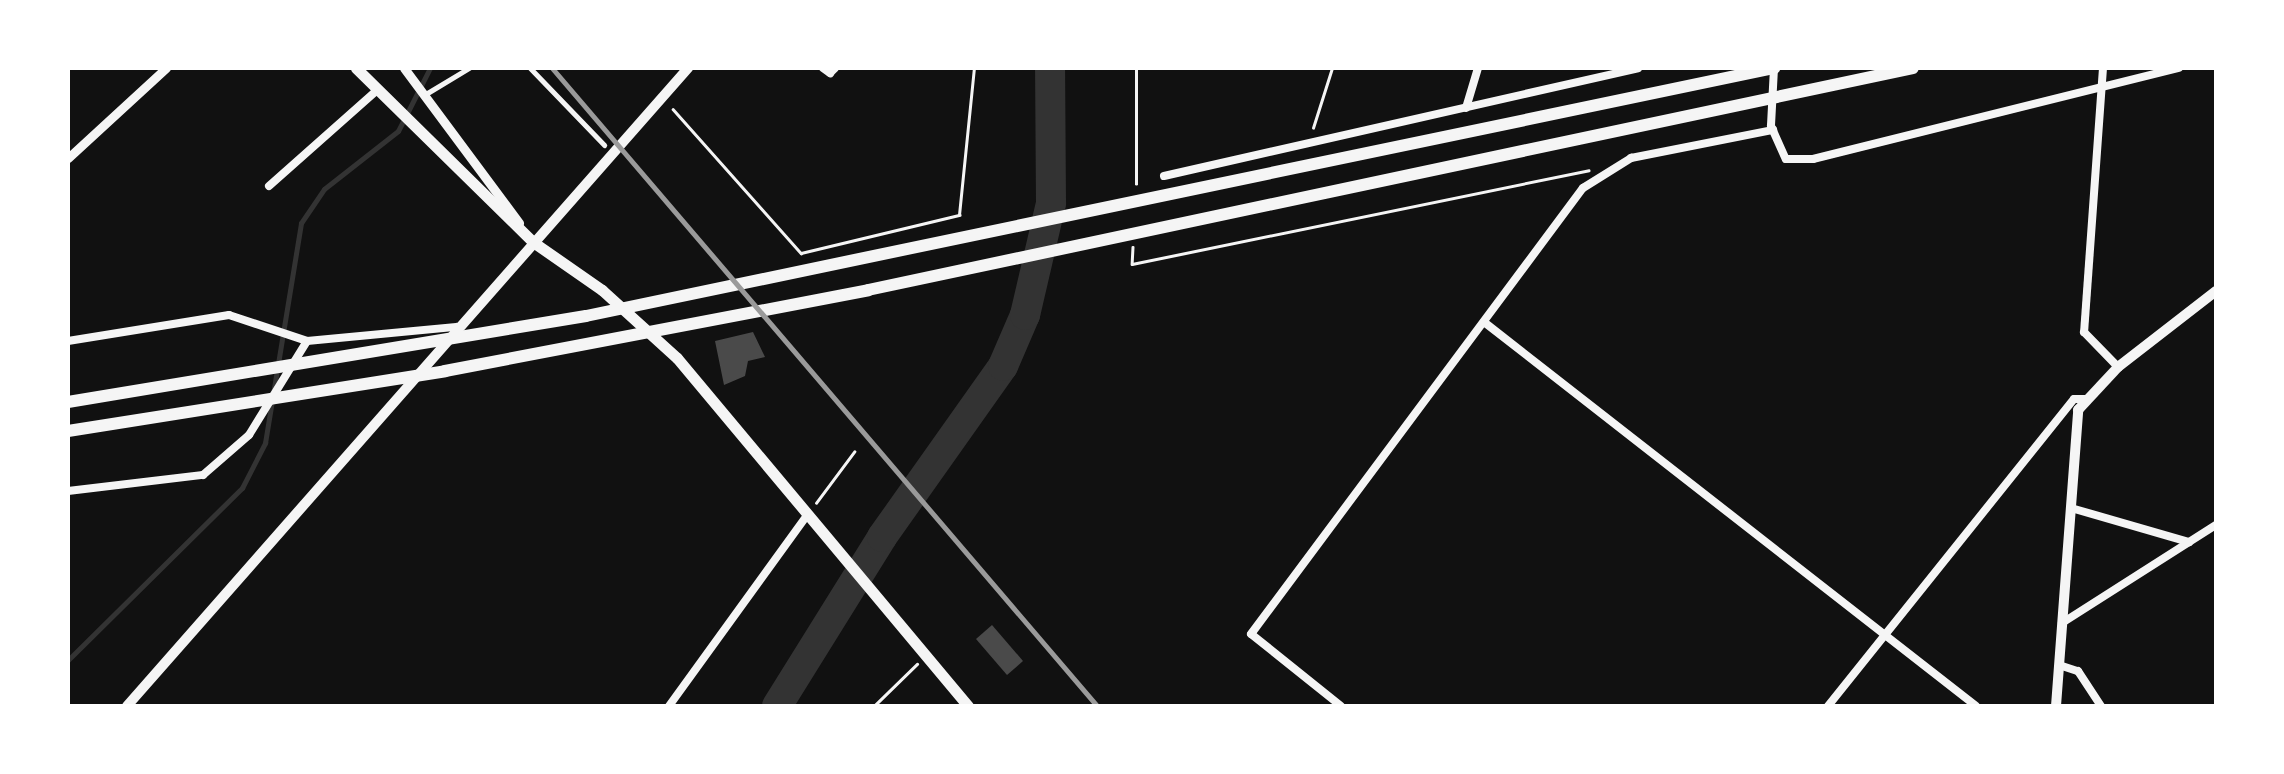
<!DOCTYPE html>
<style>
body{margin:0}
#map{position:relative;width:2284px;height:774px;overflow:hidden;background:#111;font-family:"PT Sans Narrow",sans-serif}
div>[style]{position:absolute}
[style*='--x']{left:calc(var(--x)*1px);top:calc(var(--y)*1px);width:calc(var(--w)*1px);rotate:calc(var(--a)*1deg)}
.stream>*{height:5px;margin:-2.5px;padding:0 2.5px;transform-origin:2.5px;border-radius:2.5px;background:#333}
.river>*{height:30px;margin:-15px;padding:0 15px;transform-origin:15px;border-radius:15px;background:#333}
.building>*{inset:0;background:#4a4a4a}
.path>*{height:2.5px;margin:-1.25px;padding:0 1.25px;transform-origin:1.25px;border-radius:1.25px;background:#f5f5f5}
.pedestrian>*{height:5px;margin:-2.5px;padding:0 2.5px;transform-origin:2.5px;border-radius:2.5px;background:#f5f5f5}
.minor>*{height:8px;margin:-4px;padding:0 4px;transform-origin:4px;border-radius:4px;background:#f5f5f5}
.tertiary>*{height:9px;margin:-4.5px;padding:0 4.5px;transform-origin:4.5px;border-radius:4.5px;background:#f5f5f5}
.secondary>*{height:10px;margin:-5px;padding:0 5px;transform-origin:5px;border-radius:5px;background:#f5f5f5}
.primary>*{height:11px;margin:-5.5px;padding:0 5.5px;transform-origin:5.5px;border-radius:5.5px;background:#f5f5f5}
.motorway>*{height:12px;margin:-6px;padding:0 6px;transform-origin:6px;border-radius:6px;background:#f5f5f5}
.rail>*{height:5px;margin:-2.5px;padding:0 2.5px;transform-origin:2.5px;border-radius:2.5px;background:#9a9a9a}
span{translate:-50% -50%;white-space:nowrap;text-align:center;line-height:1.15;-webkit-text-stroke:10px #fff;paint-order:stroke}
.frame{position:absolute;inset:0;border:70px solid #fff;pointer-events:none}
</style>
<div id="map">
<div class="stream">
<i style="--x:68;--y:660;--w:245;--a:-44.7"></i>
<i style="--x:242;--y:488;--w:51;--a:-62.9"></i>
<i style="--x:265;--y:443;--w:223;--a:-80.7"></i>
<i style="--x:301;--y:223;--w:41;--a:-55.9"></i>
<i style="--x:324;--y:189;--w:94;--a:-38.1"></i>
<i style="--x:398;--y:131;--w:71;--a:-63.1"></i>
</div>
<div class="river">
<i style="--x:777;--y:706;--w:199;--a:-58.1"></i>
<i style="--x:882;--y:537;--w:209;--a:-54.7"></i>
<i style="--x:1003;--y:366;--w:56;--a:-66.7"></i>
<i style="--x:1025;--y:315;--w:115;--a:-76.9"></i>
<i style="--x:1051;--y:203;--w:135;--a:-90.4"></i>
</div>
<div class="building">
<i style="clip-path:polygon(753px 332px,765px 357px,748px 361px,745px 376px,724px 385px,715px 341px)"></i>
<i style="clip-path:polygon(992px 625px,1023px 661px,1007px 675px,976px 639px)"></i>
</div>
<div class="path">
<i style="--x:673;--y:109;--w:193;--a:48.4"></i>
<i style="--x:801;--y:253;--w:163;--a:-13.5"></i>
<i style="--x:959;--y:215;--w:148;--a:-84.2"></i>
<i style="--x:1313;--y:128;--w:63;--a:-72.4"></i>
<i style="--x:1136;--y:184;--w:116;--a:-90"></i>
<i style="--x:1133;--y:247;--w:17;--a:93"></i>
<i style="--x:1132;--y:264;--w:466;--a:-11.6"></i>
<i style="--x:816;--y:503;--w:64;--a:-53.3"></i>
<i style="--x:874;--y:706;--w:60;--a:-44.3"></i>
</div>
<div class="pedestrian">
<i style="--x:530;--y:68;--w:107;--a:46.1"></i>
<i style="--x:424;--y:95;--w:52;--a:-31"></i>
</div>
<div class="minor">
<i style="--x:823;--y:68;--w:9;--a:36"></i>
<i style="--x:830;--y:73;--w:7;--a:-45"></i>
<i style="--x:1774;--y:68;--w:58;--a:93"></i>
<i style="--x:1771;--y:126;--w:36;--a:66"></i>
<i style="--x:1786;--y:159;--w:27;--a:0"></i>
<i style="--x:1813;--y:159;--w:377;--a:-14"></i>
<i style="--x:2103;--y:68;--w:265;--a:94.1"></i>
<i style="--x:2084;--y:332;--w:49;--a:45.8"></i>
<i style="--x:1466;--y:108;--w:42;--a:-73.3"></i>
<i style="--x:1164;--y:176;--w:486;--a:-12.8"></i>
<i style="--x:269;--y:186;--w:144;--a:-41.6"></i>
<i style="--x:1484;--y:322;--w:624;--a:37.97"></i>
<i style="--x:68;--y:341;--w:163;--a:-9.2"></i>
<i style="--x:229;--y:315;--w:82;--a:18.4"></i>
<i style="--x:307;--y:341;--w:150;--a:-5.4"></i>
<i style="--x:68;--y:491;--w:136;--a:-6.8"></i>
<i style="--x:203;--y:475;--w:61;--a:-41"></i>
<i style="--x:249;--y:435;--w:110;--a:-58.3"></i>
<i style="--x:2071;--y:508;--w:123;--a:16.1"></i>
<i style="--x:2062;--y:623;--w:183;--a:-32.5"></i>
<i style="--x:2059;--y:665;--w:20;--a:18"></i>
<i style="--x:2078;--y:671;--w:42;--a:56.7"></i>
<i style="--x:669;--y:706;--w:237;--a:-54.1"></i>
<i style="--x:1341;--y:706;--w:115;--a:-141.3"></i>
<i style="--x:1251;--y:634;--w:556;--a:-53.34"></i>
<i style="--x:1583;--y:188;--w:57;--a:-32"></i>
<i style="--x:1631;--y:158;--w:145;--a:-11.2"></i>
<i style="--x:1828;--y:706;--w:393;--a:-51.3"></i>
<i style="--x:2074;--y:399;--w:13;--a:0"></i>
</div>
<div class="tertiary">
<i style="--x:404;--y:68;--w:193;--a:53.4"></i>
<i style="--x:68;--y:158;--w:133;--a:-42.6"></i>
</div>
<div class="secondary">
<i style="--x:127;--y:706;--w:850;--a:-48.67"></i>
<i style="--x:2056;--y:706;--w:297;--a:-85.7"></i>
<i style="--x:2078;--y:410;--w:59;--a:-47.1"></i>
<i style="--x:2118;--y:367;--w:124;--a:-37.8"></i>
</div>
<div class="primary">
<i style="--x:356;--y:68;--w:248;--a:44.5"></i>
<i style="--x:533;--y:242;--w:84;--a:34.8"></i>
<i style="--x:602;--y:290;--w:101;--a:42.2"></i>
<i style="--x:677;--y:358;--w:454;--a:50.1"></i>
</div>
<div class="motorway">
<i style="--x:68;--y:402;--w:525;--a:-9.43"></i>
<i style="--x:586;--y:316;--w:1214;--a:-11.79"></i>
<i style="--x:68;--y:431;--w:382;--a:-9"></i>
<i style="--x:445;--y:371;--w:431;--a:-10.8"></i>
<i style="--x:868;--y:290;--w:1068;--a:-11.99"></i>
</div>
<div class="rail">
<i style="--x:552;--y:68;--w:839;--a:49.49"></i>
</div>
<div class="frame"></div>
</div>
